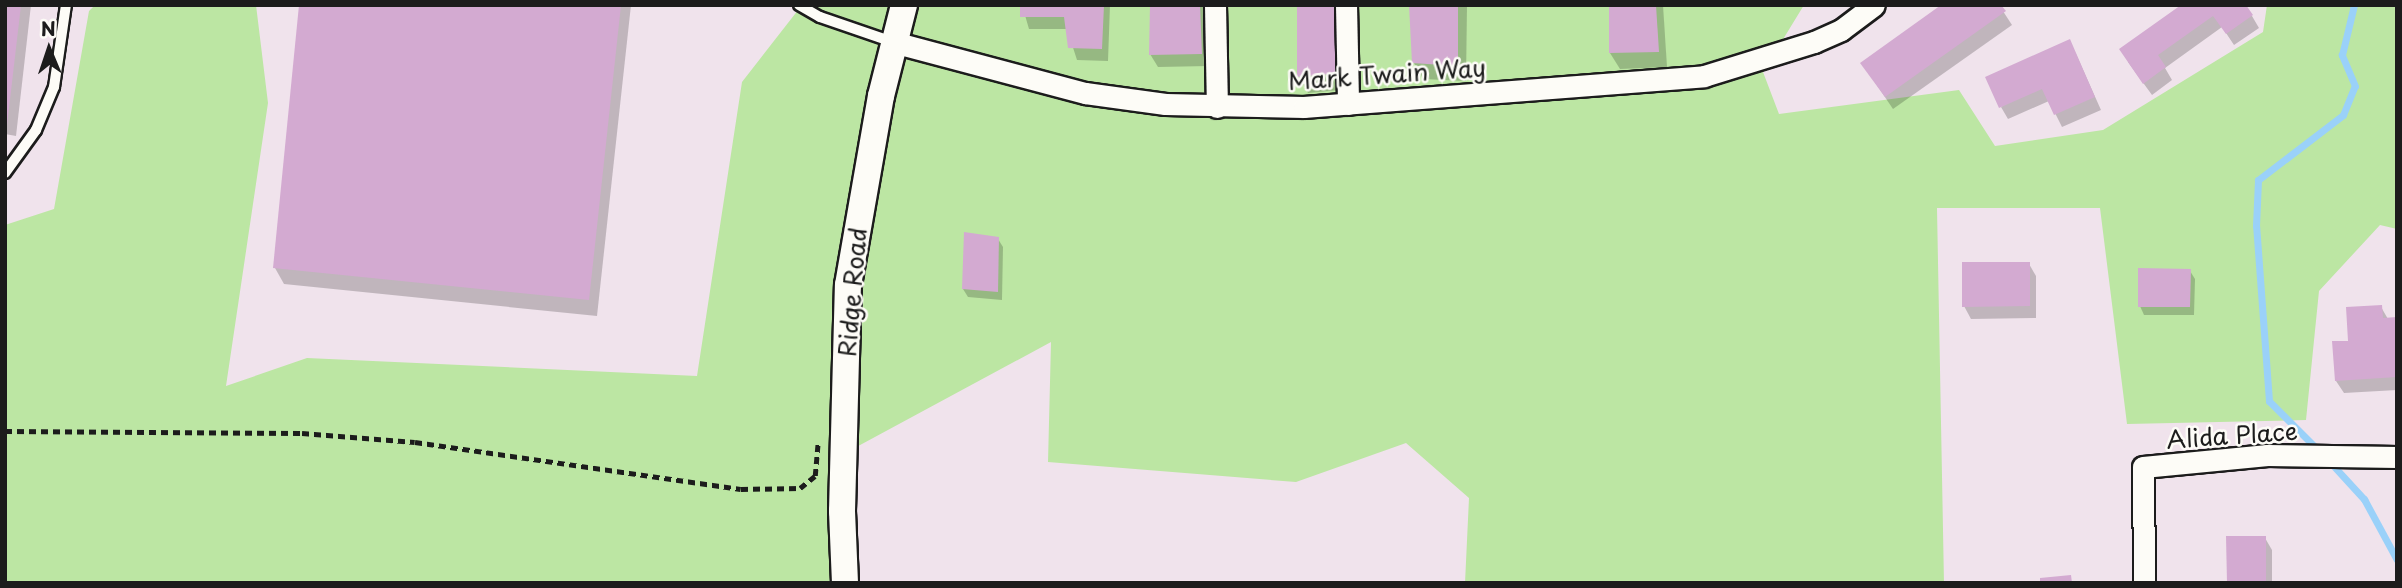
<!DOCTYPE html>
<style>
body{margin:0}
#map{position:relative;width:2402px;height:588px;overflow:hidden;background:#f0e3ec;font-family:"Playpen Sans",sans-serif}
div>[style]{position:absolute}
[style*='--x']{left:calc(var(--x)*1px);top:calc(var(--y)*1px);width:calc(var(--w)*1px);rotate:calc(var(--a)*1deg)}
.green>*{inset:0;background:#bce6a3}
.shadow>*{inset:0;background:#0003}
.stream>*{height:7px;margin:-3.5px;padding:0 3.5px;transform-origin:3.5px;border-radius:3.5px;background:#9ad1f9}
.building>*{inset:0;background:#d3aad1}
.path>*{height:4.5px;margin-top:-2.25px;transform-origin:0;background:repeating-linear-gradient(90deg,#1c1c1c 0 7px,transparent 0 12px)}
.roads{filter:drop-shadow(2px 0 #1c1c1c) drop-shadow(-2px 0 #1c1c1c) drop-shadow(0 2px #1c1c1c) drop-shadow(0 -2px #1c1c1c)}
.service>*{height:10px;margin:-5px;padding:0 5px;transform-origin:5px;border-radius:5px;background:#fdfcf7}
.minor>*{height:21px;margin:-10.5px;padding:0 10.5px;transform-origin:10.5px;border-radius:10.5px;background:#fdfcf7}
.tertiary>*{height:26px;margin:-13px;padding:0 13px;transform-origin:13px;border-radius:13px;background:#fdfcf7}
span{translate:-50% -50%;white-space:nowrap;text-align:center;line-height:1.15;-webkit-text-stroke:5px #fdfcf7;paint-order:stroke}
.street-label{font-size:24px;color:#1c1c1c}
.frame{position:absolute;inset:0;border:7px solid #1c1c1c;pointer-events:none}
.north{position:absolute;left:14px;top:14px;width:70px;height:70px;-webkit-text-stroke:5px #fdfcf7;paint-order:stroke;rotate:358deg;font-size:19px;font-weight:700;line-height:28px;text-align:center;color:#1c1c1c}
.north::after{content:'';display:block;margin:auto;width:24px;height:32px;background:#1c1c1c;clip-path:polygon(50% 0,100% 100%,50% 72%,0 100%)}
</style>
<div id="map">
<div class="green">
<i style="clip-path:polygon(95px 5px,256px 5px,268px 103px,226px 386px,307px 358px,697px 376px,742px 82px,802px 5px,1804px 5px,1763px 72px,1779px 114px,1959px 90px,1995px 146px,2103px 130px,2263px 32px,2267px 5px,2397px 5px,2397px 229px,2380px 225px,2319px 291px,2306px 420px,2127px 424px,2100px 208px,1937px 208px,1944px 583px,1465px 583px,1469px 498px,1406px 443px,1296px 482px,1048px 462px,1051px 342px,849px 451px,845px 583px,5px 583px,5px 225px,54px 209px,89px 11px)"></i>
</div>
<div class="shadow">
<i style="clip-path:polygon(5px 5px,31px 5px,16px 136px,5px 134px)"></i>
<i style="clip-path:polygon(301px 5px,631px 5px,597px 316px,284px 284px,275px 268px)"></i>
<i style="clip-path:polygon(1022px 5px,1110px 5px,1108px 61px,1077px 60px,1067px 29px,1029px 29px)"></i>
<i style="clip-path:polygon(1151px 5px,1206px 5px,1209px 66px,1158px 67px,1150px 54px)"></i>
<i style="clip-path:polygon(1299px 5px,1350px 89px,1308px 93px,1299px 77px)"></i>
<i style="clip-path:polygon(1411px 5px,1467px 5px,1466px 81px,1423px 79px,1414px 63px)"></i>
<i style="clip-path:polygon(1611px 5px,1663px 5px,1667px 67px,1620px 69px,1610px 53px)"></i>
<i style="clip-path:polygon(1999px 5px,2012px 25px,1893px 109px,1870px 75px)"></i>
<i style="clip-path:polygon(2184px 5px,2252px 16px,2259px 28px,2234px 45px,2222px 27px,2165px 68px,2172px 80px,2152px 95px,2128px 62px)"></i>
<i style="clip-path:polygon(2076px 54px,2101px 110px,2062px 127px,2049px 101px,2008px 119px,2001px 107px)"></i>
<i style="clip-path:polygon(998px 239px,1003px 247px,1002px 300px,968px 297px,963px 289px)"></i>
<i style="clip-path:polygon(2029px 264px,2036px 276px,2036px 318px,1971px 319px,1964px 306px)"></i>
<i style="clip-path:polygon(2190px 271px,2195px 279px,2194px 315px,2144px 315px,2140px 306px)"></i>
<i style="clip-path:polygon(2381px 307px,2388px 319px,2397px 318px,2397px 390px,2344px 393px,2336px 381px,2350px 342px)"></i>
<i style="clip-path:polygon(2265px 538px,2272px 550px,2272px 583px,2228px 583px)"></i>
</div>
<div class="stream">
<i style="--x:2318;--y:450;--w:69;--a:-135"></i>
<i style="--x:2269;--y:401;--w:175;--a:-94.2"></i>
<i style="--x:2256;--y:226;--w:46;--a:-87.5"></i>
<i style="--x:2258;--y:180;--w:107;--a:-37.4"></i>
<i style="--x:2343;--y:115;--w:31;--a:-68"></i>
<i style="--x:2355;--y:86;--w:34;--a:-113"></i>
<i style="--x:2342;--y:55;--w:51;--a:-76.5"></i>
<i style="--x:2329;--y:461;--w:52;--a:47.4"></i>
<i style="--x:2364;--y:499;--w:69;--a:61.6"></i>
</div>
<div class="building">
<i style="clip-path:polygon(5px 5px,21px 5px,7px 125px,5px 125px)"></i>
<i style="clip-path:polygon(299px 5px,621px 5px,589px 300px,273px 268px)"></i>
<i style="clip-path:polygon(1020px 5px,1104px 5px,1102px 49px,1068px 48px,1064px 17px,1020px 17px)"></i>
<i style="clip-path:polygon(1150px 5px,1200px 5px,1202px 54px,1149px 55px)"></i>
<i style="clip-path:polygon(1297px 5px,1342px 5px,1342px 73px,1297px 77px)"></i>
<i style="clip-path:polygon(1409px 5px,1458px 5px,1458px 66px,1412px 63px)"></i>
<i style="clip-path:polygon(1609px 5px,1656px 5px,1659px 52px,1609px 53px)"></i>
<i style="clip-path:polygon(1941px 5px,2001px 5px,2006px 11px,1885px 97px,1860px 63px)"></i>
<i style="clip-path:polygon(2181px 5px,2246px 5px,2253px 15px,2226px 34px,2213px 16px,2158px 55px,2166px 67px,2143px 84px,2119px 49px)"></i>
<i style="clip-path:polygon(2070px 39px,2095px 97px,2054px 115px,2042px 89px,1999px 108px,1985px 77px)"></i>
<i style="clip-path:polygon(964px 232px,999px 237px,998px 292px,962px 289px)"></i>
<i style="clip-path:polygon(1962px 262px,2030px 262px,2030px 306px,1962px 307px)"></i>
<i style="clip-path:polygon(2138px 268px,2191px 269px,2190px 307px,2138px 307px)"></i>
<i style="clip-path:polygon(2382px 305px,2383px 318px,2397px 317px,2397px 377px,2335px 381px,2332px 341px,2348px 341px,2346px 307px)"></i>
<i style="clip-path:polygon(2226px 536px,2266px 536px,2266px 583px,2227px 583px)"></i>
<i style="clip-path:polygon(2071px 575px,2072px 583px,2040px 583px,2040px 578px)"></i>
</div>
<div class="path">
<i style="--x:5;--y:431;--w:297;--a:0.4"></i>
<i style="--x:302;--y:433;--w:113;--a:4.6"></i>
<i style="--x:415;--y:442;--w:329;--a:8.2"></i>
<i style="--x:741;--y:489;--w:59;--a:-1"></i>
<i style="--x:800;--y:488;--w:19;--a:-39"></i>
<i style="--x:815;--y:476;--w:33;--a:-85"></i>
</div>
<div class="roads">
<div class="service">
<i style="--x:799;--y:5;--w:24;--a:30"></i>
<i style="--x:820;--y:17;--w:77;--a:18.9"></i>
<i style="--x:5;--y:173;--w:53;--a:-54.2"></i>
<i style="--x:36;--y:130;--w:47;--a:-67.3"></i>
<i style="--x:54;--y:87;--w:83;--a:-81.7"></i>
</div>
<div class="minor">
<i style="--x:1215;--y:5;--w:102;--a:88.9"></i>
<i style="--x:1346;--y:5;--w:99;--a:88.8"></i>
<i style="--x:893;--y:42;--w:199;--a:14.9"></i>
<i style="--x:1085;--y:93;--w:81;--a:7.8"></i>
<i style="--x:1165;--y:104;--w:139;--a:1.2"></i>
<i style="--x:1304;--y:107;--w:401;--a:-4.4"></i>
<i style="--x:1704;--y:76;--w:115;--a:-17.2"></i>
<i style="--x:1814;--y:42;--w:30;--a:-24"></i>
<i style="--x:1841;--y:30;--w:41;--a:-37.1"></i>
<i style="--x:2144;--y:583;--w:116;--a:-90.5"></i>
<i style="--x:2143;--y:467;--w:125;--a:-5.5"></i>
<i style="--x:2267;--y:455;--w:130;--a:0.9"></i>
</div>
<div class="tertiary">
<i style="--x:845;--y:583;--w:72;--a:-92.4"></i>
<i style="--x:842;--y:511;--w:226;--a:-88.5"></i>
<i style="--x:848;--y:285;--w:192;--a:-80.1"></i>
<i style="--x:881;--y:96;--w:94;--a:-75.8"></i>
</div>
</div>
<div class="street-label">
<span style="left:1387px;top:74px;rotate:-4deg">Mark Twain Way</span>
<span style="left:852px;top:292px;rotate:-85deg">Ridge Road</span>
<span style="left:2232px;top:435px;rotate:-4deg">Alida Place</span>
</div>
<div class="frame"></div>
<div class="north">N</div>
</div>
